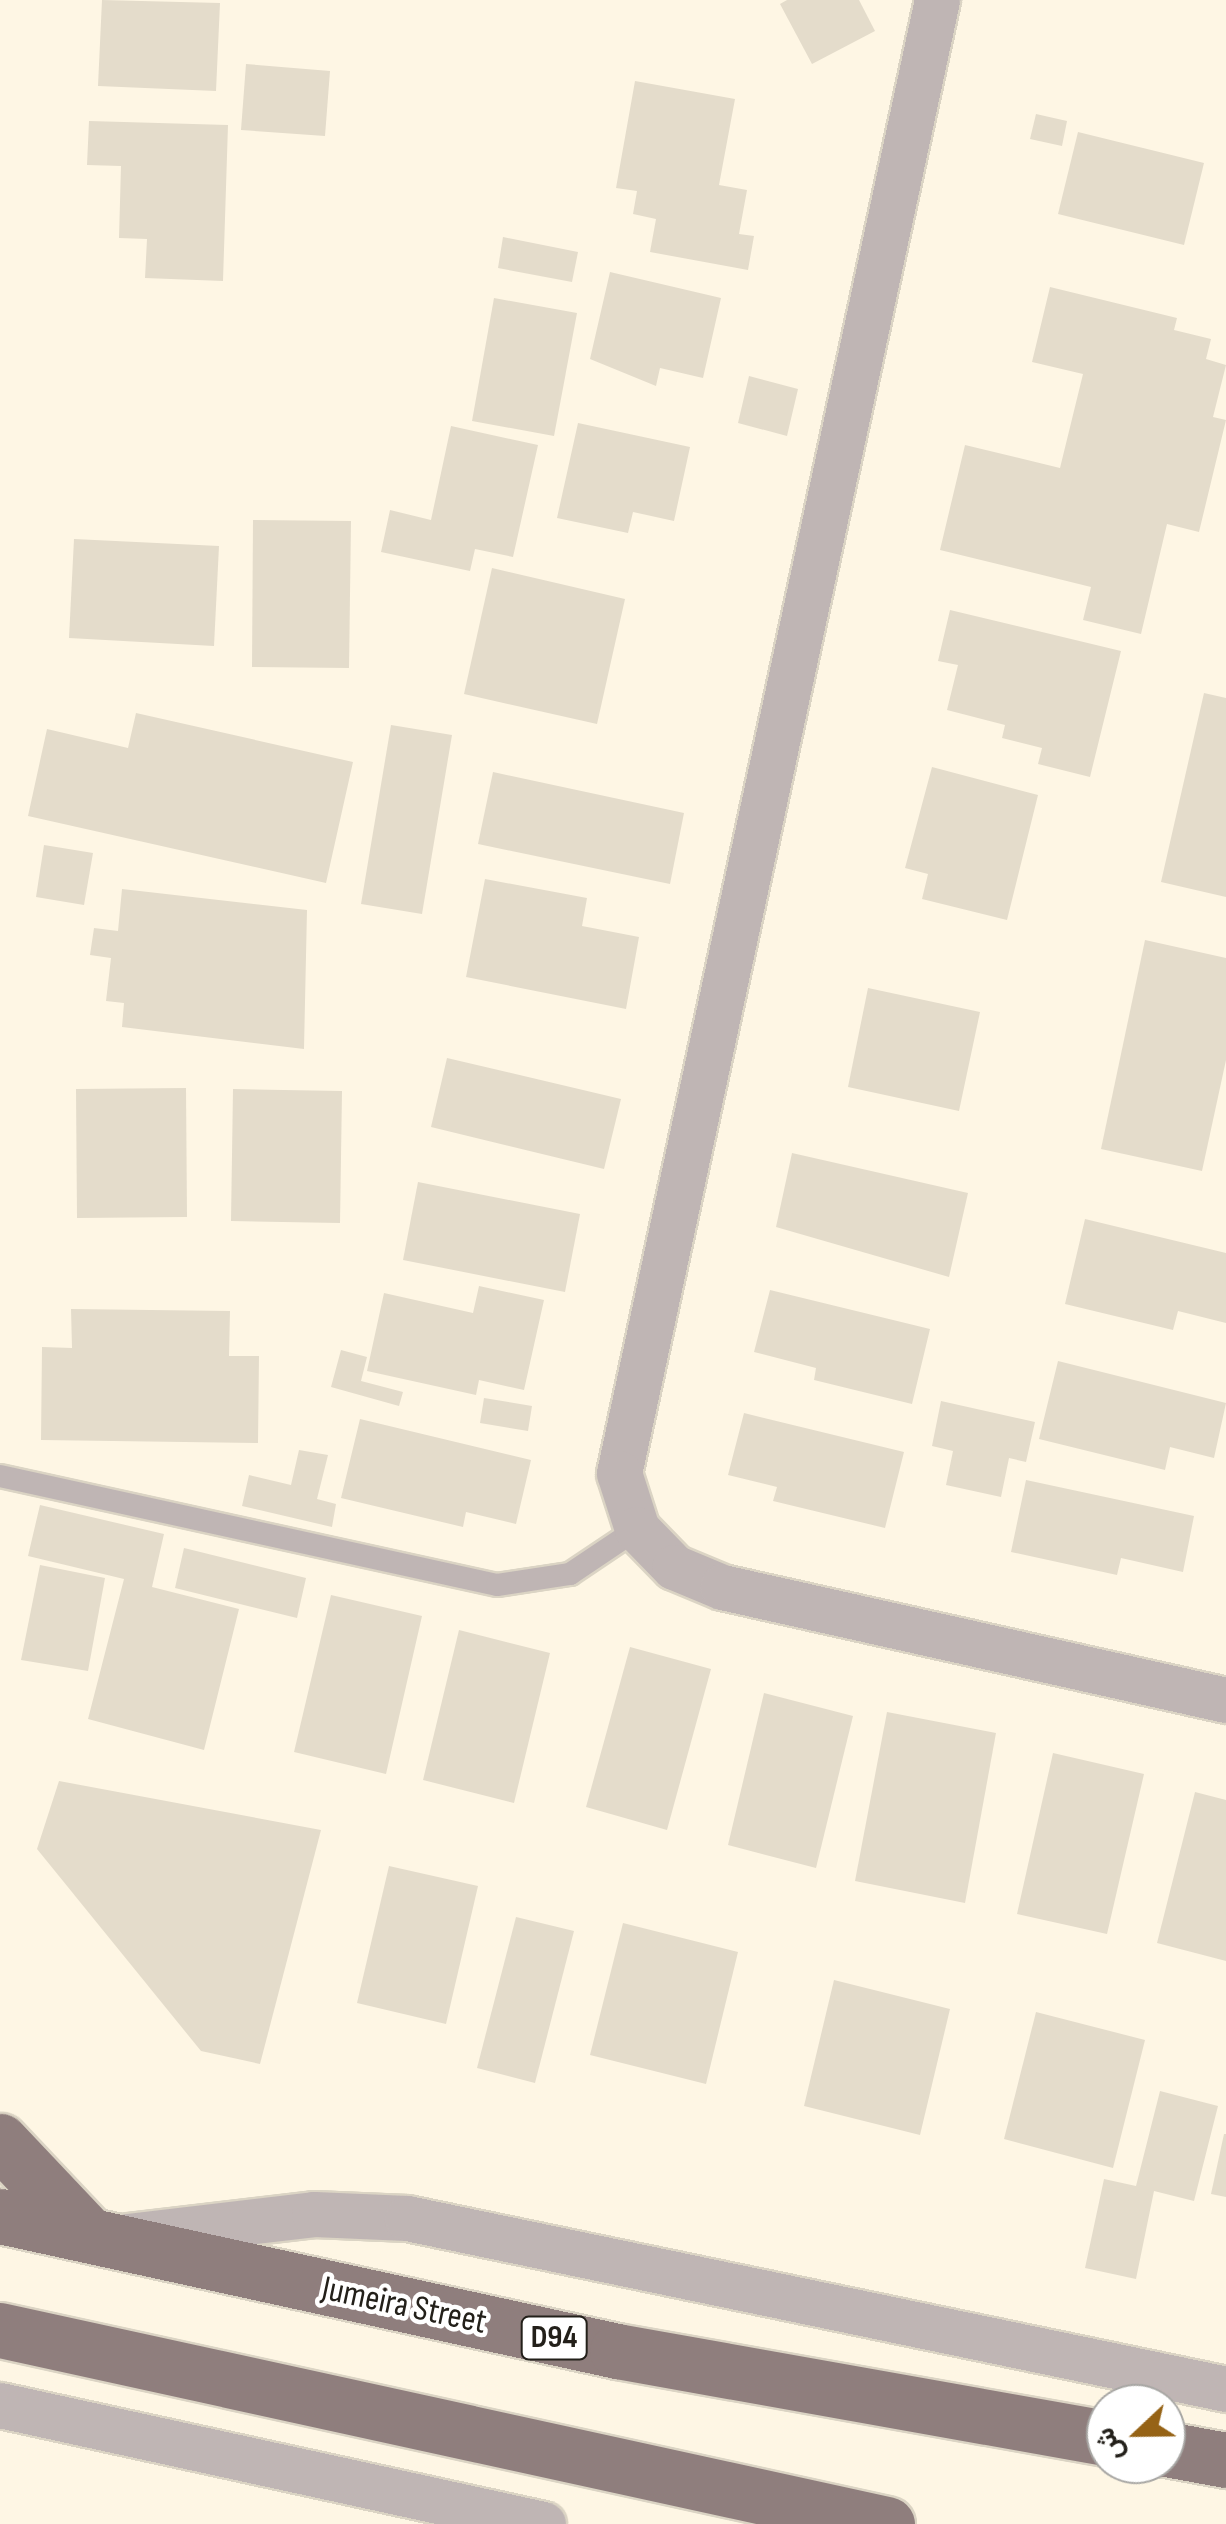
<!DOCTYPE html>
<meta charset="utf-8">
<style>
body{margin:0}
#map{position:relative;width:1226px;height:2524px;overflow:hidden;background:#fef6e4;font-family:"Sofia Sans Condensed",Vazirmatn,sans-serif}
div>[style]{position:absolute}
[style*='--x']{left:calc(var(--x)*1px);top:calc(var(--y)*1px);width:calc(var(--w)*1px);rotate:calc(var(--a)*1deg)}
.building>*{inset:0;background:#e4dccb}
.roads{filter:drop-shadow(2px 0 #dbd4c4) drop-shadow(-2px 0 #dbd4c4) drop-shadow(0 2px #dbd4c4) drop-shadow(0 -2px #dbd4c4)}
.lane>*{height:22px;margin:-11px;padding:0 11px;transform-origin:11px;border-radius:11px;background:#bfb5b4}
.street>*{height:45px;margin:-22.5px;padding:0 22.5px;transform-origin:22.5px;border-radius:22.5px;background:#bfb5b4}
.primary>*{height:55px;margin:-27.5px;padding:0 27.5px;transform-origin:27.5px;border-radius:27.5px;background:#8f7e7d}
span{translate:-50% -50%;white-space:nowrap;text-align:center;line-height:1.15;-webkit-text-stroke:9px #fff;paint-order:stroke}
.shield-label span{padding:2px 8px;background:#fff;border:2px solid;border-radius:8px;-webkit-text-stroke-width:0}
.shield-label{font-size:32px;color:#23201a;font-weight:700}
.street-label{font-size:35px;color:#23201a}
.north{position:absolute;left:1086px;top:2384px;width:100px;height:100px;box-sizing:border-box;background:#fff;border:2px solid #a7a6a3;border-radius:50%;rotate:248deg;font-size:28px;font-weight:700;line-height:40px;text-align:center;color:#23201a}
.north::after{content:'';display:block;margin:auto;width:35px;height:45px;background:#966316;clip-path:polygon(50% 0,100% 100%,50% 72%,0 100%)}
</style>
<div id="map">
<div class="building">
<i style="clip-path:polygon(102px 0,220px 3px,216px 91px,98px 86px)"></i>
<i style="clip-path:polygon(787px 0,859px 0,875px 31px,812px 64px,780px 4px)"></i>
<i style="clip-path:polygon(246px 64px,330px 71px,325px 136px,241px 130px)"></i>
<i style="clip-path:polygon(635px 81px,735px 99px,719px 185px,747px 190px,739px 234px,754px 236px,748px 270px,650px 252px,656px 219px,633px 214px,637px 191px,616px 188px)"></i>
<i style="clip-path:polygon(1036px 114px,1067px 121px,1062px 146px,1030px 139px)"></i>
<i style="clip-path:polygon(89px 121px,228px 125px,223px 281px,145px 278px,147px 239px,119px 238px,121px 166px,87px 165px)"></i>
<i style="clip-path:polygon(1078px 132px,1204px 163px,1184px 245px,1058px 214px)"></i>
<i style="clip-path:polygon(503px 237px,578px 252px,572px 282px,498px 268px)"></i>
<i style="clip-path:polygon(610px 272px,721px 298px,703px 378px,660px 368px,656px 386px,590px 359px)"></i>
<i style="clip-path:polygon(1050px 287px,1177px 318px,1174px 330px,1211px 339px,1206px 359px,1226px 365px,1213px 417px,1226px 420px,1199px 532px,1167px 524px,1141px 634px,1083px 620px,1091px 587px,940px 550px,965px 445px,1060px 468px,1083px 374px,1032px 362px)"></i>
<i style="clip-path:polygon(494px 298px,577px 313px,554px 436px,472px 421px)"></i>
<i style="clip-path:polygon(749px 376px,798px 389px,787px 436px,738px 423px)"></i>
<i style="clip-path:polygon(578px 423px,690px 447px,674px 521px,633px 512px,628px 533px,557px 518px)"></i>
<i style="clip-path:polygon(451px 426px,538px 445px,513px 557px,475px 549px,470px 571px,381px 552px,390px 510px,431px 520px)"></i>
<i style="clip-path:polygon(253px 520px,351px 521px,349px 668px,252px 667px)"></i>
<i style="clip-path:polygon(74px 539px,219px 546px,214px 646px,69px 638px)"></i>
<i style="clip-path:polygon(492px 568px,625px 599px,597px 724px,464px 694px)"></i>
<i style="clip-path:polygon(950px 610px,1121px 651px,1090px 777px,1038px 764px,1042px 748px,1002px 738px,1005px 725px,947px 710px,958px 665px,938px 661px)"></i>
<i style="clip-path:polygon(1204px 693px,1226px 698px,1226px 897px,1161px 882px)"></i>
<i style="clip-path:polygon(136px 713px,353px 762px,326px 883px,28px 816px,47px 729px,128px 748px)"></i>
<i style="clip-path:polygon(391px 725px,452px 735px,422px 914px,361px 904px)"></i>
<i style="clip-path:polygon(932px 767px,1038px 795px,1007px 920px,922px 899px,928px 874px,905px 868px)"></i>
<i style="clip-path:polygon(493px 772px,684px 813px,670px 884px,478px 844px)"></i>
<i style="clip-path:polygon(44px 845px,93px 853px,84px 905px,36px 897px)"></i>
<i style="clip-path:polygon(485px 879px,587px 898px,582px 926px,639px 937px,626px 1009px,466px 977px)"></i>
<i style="clip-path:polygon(122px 889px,307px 910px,304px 1049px,122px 1027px,124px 1003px,106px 1001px,111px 958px,90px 955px,94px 928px,118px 931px)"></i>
<i style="clip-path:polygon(1145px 940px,1226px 958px,1226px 1060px,1202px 1171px,1101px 1149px)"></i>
<i style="clip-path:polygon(868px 988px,980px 1012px,959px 1111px,848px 1087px)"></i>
<i style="clip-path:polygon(447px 1058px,621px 1099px,604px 1169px,431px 1127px)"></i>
<i style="clip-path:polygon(186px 1088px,187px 1217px,77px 1218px,76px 1089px)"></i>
<i style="clip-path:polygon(233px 1089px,342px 1091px,340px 1223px,231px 1221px)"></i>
<i style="clip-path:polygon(792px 1153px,968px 1193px,949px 1277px,776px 1227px)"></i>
<i style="clip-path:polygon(418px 1182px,580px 1214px,565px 1292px,403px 1260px)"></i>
<i style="clip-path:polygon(1085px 1219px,1226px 1253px,1226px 1323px,1178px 1311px,1173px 1330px,1065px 1304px)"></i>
<i style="clip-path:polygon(479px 1286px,544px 1300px,524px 1390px,479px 1380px,476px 1395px,367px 1371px,384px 1293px,473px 1313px)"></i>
<i style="clip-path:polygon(770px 1290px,930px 1329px,912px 1404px,814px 1380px,816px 1368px,754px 1352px)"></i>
<i style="clip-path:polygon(71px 1309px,230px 1311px,229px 1356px,259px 1356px,258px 1443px,41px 1440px,42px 1347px,72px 1348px)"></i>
<i style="clip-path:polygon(341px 1350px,367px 1357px,361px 1381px,403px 1392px,399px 1406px,331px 1387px)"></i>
<i style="clip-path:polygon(1058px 1361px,1226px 1403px,1214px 1458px,1170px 1447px,1165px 1470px,1039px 1439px)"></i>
<i style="clip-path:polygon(484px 1398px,532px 1406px,528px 1431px,480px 1423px)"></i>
<i style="clip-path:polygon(941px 1401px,1035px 1422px,1026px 1462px,1009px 1458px,1001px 1497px,946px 1485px,953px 1451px,932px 1446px)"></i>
<i style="clip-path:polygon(744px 1413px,904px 1452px,885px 1528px,773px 1501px,777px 1487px,728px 1475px)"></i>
<i style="clip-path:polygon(360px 1419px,531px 1460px,516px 1524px,466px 1512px,463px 1527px,341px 1498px)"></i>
<i style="clip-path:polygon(299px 1450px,328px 1455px,317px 1499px,336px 1504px,332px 1527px,242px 1506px,249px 1475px,291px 1485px)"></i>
<i style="clip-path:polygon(1026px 1480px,1194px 1516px,1183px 1572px,1121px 1558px,1117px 1575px,1011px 1552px)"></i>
<i style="clip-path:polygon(40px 1505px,164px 1534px,152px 1587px,239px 1609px,204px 1750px,88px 1719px,124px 1579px,28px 1556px)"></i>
<i style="clip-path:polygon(184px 1548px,306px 1578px,297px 1618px,175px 1588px)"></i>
<i style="clip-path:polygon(40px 1565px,105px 1578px,88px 1671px,21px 1660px)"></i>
<i style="clip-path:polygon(331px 1595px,422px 1616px,386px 1774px,294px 1752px)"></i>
<i style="clip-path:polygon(459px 1630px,550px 1653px,514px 1803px,423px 1780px)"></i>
<i style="clip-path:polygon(630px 1647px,711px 1669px,667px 1830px,586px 1807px)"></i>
<i style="clip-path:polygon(764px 1693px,853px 1716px,816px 1868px,728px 1845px)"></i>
<i style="clip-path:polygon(887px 1712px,996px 1733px,965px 1903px,855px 1881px)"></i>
<i style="clip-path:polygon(1053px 1753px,1144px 1774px,1107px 1934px,1017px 1914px)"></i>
<i style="clip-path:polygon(59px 1781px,321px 1830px,260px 2064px,201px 2051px,37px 1849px)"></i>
<i style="clip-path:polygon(1195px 1792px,1226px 1800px,1226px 1961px,1157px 1943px)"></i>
<i style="clip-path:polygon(389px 1866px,478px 1886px,446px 2024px,357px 2003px)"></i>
<i style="clip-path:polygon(516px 1917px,574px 1931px,535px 2083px,477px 2068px)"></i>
<i style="clip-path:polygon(623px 1923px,738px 1952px,706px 2084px,590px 2055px)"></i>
<i style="clip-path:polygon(834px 1980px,950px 2009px,920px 2135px,804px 2106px)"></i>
<i style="clip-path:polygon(1036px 2012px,1145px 2040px,1113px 2168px,1004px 2139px)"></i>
<i style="clip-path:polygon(1160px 2091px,1218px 2106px,1194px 2201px,1154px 2191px,1136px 2279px,1085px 2268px,1104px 2179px,1136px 2186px)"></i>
<i style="clip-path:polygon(1224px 2134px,1226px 2134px,1226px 2197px,1211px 2194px)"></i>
</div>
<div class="roads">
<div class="lane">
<i style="--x:0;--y:1476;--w:509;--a:12.37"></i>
<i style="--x:497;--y:1585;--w:74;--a:-8.6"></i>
<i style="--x:570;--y:1574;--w:81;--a:-33.9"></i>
</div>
<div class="street">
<i style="--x:937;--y:0;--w:1507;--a:102.18"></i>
<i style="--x:619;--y:1473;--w:59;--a:72.2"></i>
<i style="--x:637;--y:1529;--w:53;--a:45.8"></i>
<i style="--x:674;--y:1567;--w:52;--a:22.6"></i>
<i style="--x:722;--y:1587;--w:517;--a:12.64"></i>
<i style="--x:127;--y:2236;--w:188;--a:-6.7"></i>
<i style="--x:314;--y:2214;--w:93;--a:2.5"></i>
<i style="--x:407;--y:2218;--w:837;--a:11.79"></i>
<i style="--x:0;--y:2405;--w:556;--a:12.36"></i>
</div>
<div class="primary">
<i style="--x:0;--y:2141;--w:129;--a:46.6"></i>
<i style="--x:0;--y:2216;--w:632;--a:12.34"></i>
<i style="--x:617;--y:2351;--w:497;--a:10.1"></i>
<i style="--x:0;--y:2330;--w:908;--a:12.34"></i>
<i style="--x:1166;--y:2449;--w:61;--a:10.4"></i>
</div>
</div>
<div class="shield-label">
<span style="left:554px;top:2338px">D94</span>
</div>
<div class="street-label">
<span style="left:404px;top:2306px;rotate:12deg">Jumeira Street</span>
</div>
<div class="north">ش</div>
</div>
